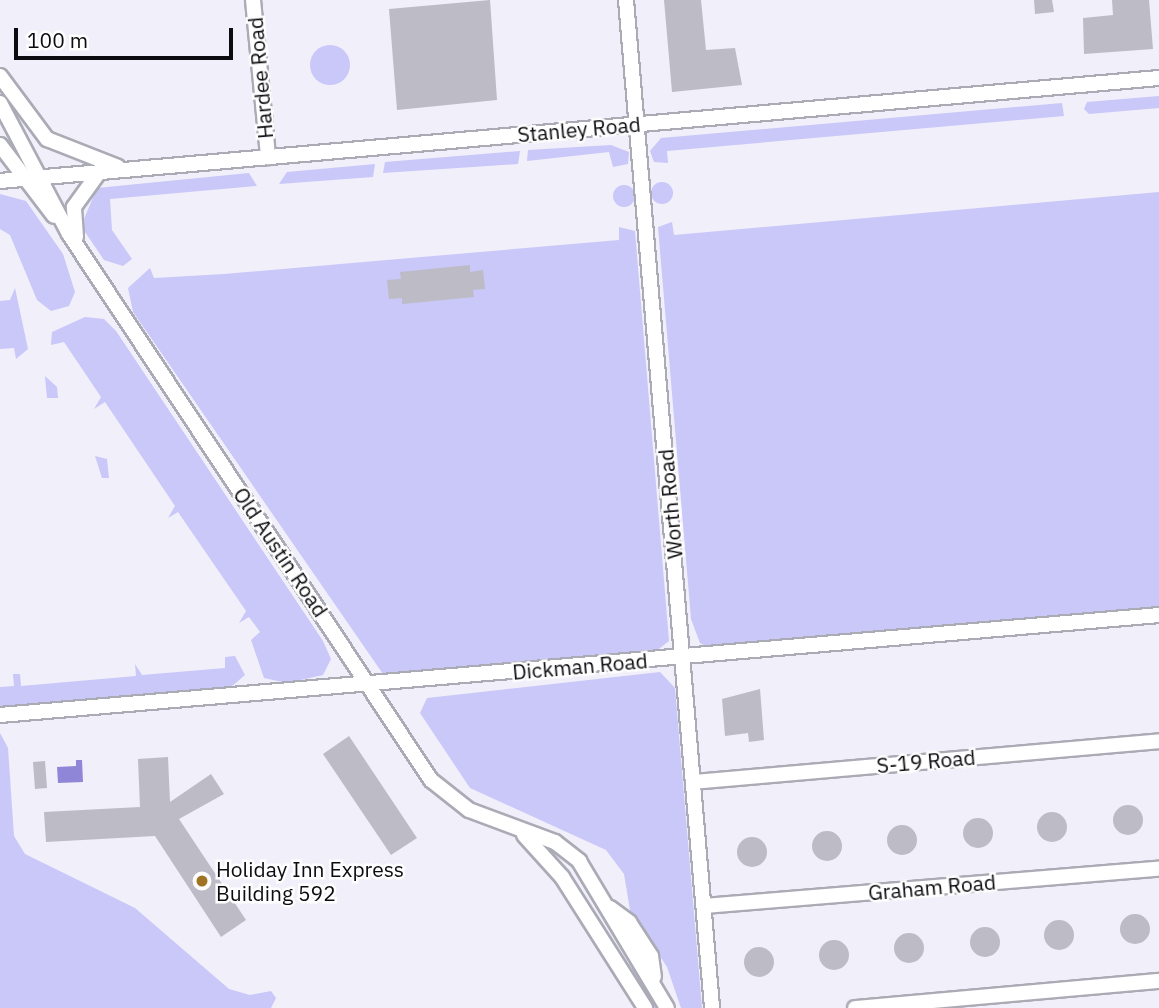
<!DOCTYPE html>
<style>
body{margin:0}
#map{position:relative;width:1159px;height:1008px;overflow:hidden;background:#f0effa;font-family:"IBM Plex Sans",sans-serif}
div>[style]{position:absolute}
[style*='--x']{left:calc(var(--x)*1px);top:calc(var(--y)*1px);width:calc(var(--w)*1px);rotate:calc(var(--a)*1deg)}
.green>*{inset:0;background:#cac7f9}
.round{border-radius:50%}
.water>*{inset:0;background:#9086d7}
.building>*{inset:0;background:#bcbbc6}
.roads{filter:drop-shadow(2px 0 #ababb6) drop-shadow(-2px 0 #ababb6) drop-shadow(0 2px #ababb6) drop-shadow(0 -2px #ababb6)}
.minor>*{height:14px;margin:-7px;padding:0 7px;transform-origin:7px;border-radius:7px;background:#fff}
.dots>*{width:19px;height:19px;translate:-50% -50%;box-sizing:border-box;border:4px solid #fefefe;border-radius:50%}
span{translate:-50% -50%;white-space:nowrap;text-align:center;line-height:1.15;-webkit-text-stroke:5px #fefefe;paint-order:stroke}
.street-label{font-size:21px;color:#0c0c10}
.poi-label{font-size:21px;color:#0c0c10}
.left{translate:0 -50%;text-align:left}
.scale{position:absolute;left:14px;top:28px;width:219px;height:32px;box-sizing:border-box;border:4px solid #0c0c10;border-top:0;padding-left:9px;font-size:21px;line-height:24px;white-space:nowrap;color:#0c0c10;-webkit-text-stroke:5px #fefefe;paint-order:stroke}
</style>
<div id="map">
<div class="green">
<i class="round" style="left:310px;top:45px;width:40px;height:40px"></i>
<i style="clip-path:polygon(1159px 96px,1159px 108px,1089px 114px,1084px 109px,1087px 102px)"></i>
<i style="clip-path:polygon(1062px 103px,1064px 116px,667px 151px,668px 163px,654px 162px,650px 151px,661px 138px)"></i>
<i style="clip-path:polygon(611px 145px,629px 152px,628px 164px,613px 167px,609px 152px,527px 161px,528px 150px)"></i>
<i style="clip-path:polygon(520px 151px,518px 164px,383px 173px,385px 162px)"></i>
<i style="clip-path:polygon(375px 164px,373px 177px,279px 184px,287px 172px)"></i>
<i style="clip-path:polygon(249px 173px,257px 186px,110px 199px,112px 230px,132px 259px,123px 266px,104px 260px,81px 226px,97px 188px)"></i>
<i class="round" style="left:651px;top:182px;width:22px;height:22px"></i>
<i class="round" style="left:613px;top:185px;width:22px;height:22px"></i>
<i style="clip-path:polygon(1159px 192px,1159px 609px,710px 648px,700px 643px,691px 619px,658px 227px,672px 222px,674px 235px)"></i>
<i style="clip-path:polygon(0 194px,26px 201px,63px 254px,75px 292px,69px 306px,51px 311px,37px 300px,10px 235px,0 229px)"></i>
<i style="clip-path:polygon(619px 227px,635px 231px,669px 641px,655px 652px,383px 674px,133px 312px,128px 288px,150px 268px,154px 278px,224px 274px,619px 240px)"></i>
<i style="clip-path:polygon(15px 288px,28px 349px,16px 359px,14px 348px,0 349px,0 301px,10px 300px)"></i>
<i style="clip-path:polygon(85px 317px,104px 319px,116px 331px,323px 641px,331px 659px,323px 675px,287px 683px,264px 678px,251px 640px,260px 632px,249px 617px,239px 623px,246px 611px,178px 512px,168px 518px,175px 506px,105px 402px,94px 409px,101px 397px,64px 342px,51px 345px,52px 332px)"></i>
<i style="clip-path:polygon(45px 376px,57px 387px,58px 398px,47px 398px)"></i>
<i style="clip-path:polygon(95px 456px,107px 459px,109px 478px,102px 478px)"></i>
<i style="clip-path:polygon(235px 656px,245px 675px,231px 687px,0 707px,0 687px,14px 686px,13px 674px,20px 674px,21px 686px,136px 676px,135px 664px,142px 675px,225px 668px,225px 657px)"></i>
<i style="clip-path:polygon(660px 672px,675px 688px,702px 1008px,681px 1008px,667px 967px,630px 910px,624px 874px,606px 850px,470px 788px,420px 713px,427px 698px)"></i>
<i style="clip-path:polygon(0 733px,8px 748px,14px 836px,25px 854px,135px 908px,229px 989px,250px 995px,271px 991px,276px 998px,271px 1008px,0 1008px)"></i>
<i style="clip-path:polygon(636px 965px,659px 1008px,650px 1008px,629px 971px)"></i>
</div>
<div class="water">
<i style="clip-path:polygon(76px 760px,82px 760px,83px 782px,58px 783px,57px 767px,76px 766px)"></i>
</div>
<div class="building">
<i style="clip-path:polygon(490px 0,497px 100px,397px 110px,389px 9px)"></i>
<i style="clip-path:polygon(664px 0,701px 0,706px 50px,735px 48px,742px 85px,672px 92px)"></i>
<i style="clip-path:polygon(1034px 0,1052px 0,1054px 12px,1035px 14px)"></i>
<i style="clip-path:polygon(1112px 0,1149px 0,1153px 49px,1084px 54px,1083px 18px,1113px 15px)"></i>
<i style="clip-path:polygon(470px 265px,470px 272px,483px 270px,485px 289px,473px 290px,474px 297px,402px 304px,402px 298px,389px 299px,387px 280px,401px 279px,400px 272px)"></i>
<i style="clip-path:polygon(760px 689px,764px 740px,749px 742px,748px 733px,725px 736px,722px 699px)"></i>
<i style="clip-path:polygon(349px 736px,417px 838px,391px 855px,323px 754px)"></i>
<i style="clip-path:polygon(168px 757px,170px 802px,211px 774px,224px 794px,179px 819px,246px 920px,221px 937px,155px 836px,46px 842px,44px 812px,140px 807px,138px 759px)"></i>
<i style="clip-path:polygon(45px 761px,47px 788px,35px 789px,33px 762px)"></i>
<i class="round" style="left:1113px;top:805px;width:30px;height:30px"></i>
<i class="round" style="left:1037px;top:812px;width:30px;height:30px"></i>
<i class="round" style="left:963px;top:818px;width:30px;height:30px"></i>
<i class="round" style="left:887px;top:825px;width:30px;height:30px"></i>
<i class="round" style="left:812px;top:831px;width:30px;height:30px"></i>
<i class="round" style="left:737px;top:837px;width:30px;height:30px"></i>
<i class="round" style="left:1120px;top:914px;width:30px;height:30px"></i>
<i class="round" style="left:1044px;top:920px;width:30px;height:30px"></i>
<i class="round" style="left:970px;top:927px;width:30px;height:30px"></i>
<i class="round" style="left:894px;top:933px;width:30px;height:30px"></i>
<i class="round" style="left:819px;top:940px;width:30px;height:30px"></i>
<i class="round" style="left:744px;top:947px;width:30px;height:30px"></i>
</div>
<div class="roads">
<div class="minor">
<i style="--x:253;--y:0;--w:158;--a:84.5"></i>
<i style="--x:626;--y:0;--w:1012;--a:85.12"></i>
<i style="--x:0;--y:76;--w:79;--a:53.3"></i>
<i style="--x:47;--y:139;--w:76;--a:21.5"></i>
<i style="--x:0;--y:103;--w:148;--a:62.2"></i>
<i style="--x:69;--y:234;--w:655;--a:56.46"></i>
<i style="--x:431;--y:780;--w:48;--a:38.3"></i>
<i style="--x:469;--y:810;--w:92;--a:20.4"></i>
<i style="--x:555;--y:842;--w:31;--a:38"></i>
<i style="--x:579;--y:861;--w:171;--a:59.1"></i>
<i style="--x:0;--y:145;--w:89;--a:52.7"></i>
<i style="--x:0;--y:181;--w:1164;--a:-5.08"></i>
<i style="--x:76;--y:237;--w:30;--a:-94"></i>
<i style="--x:74;--y:207;--w:44;--a:-54.2"></i>
<i style="--x:0;--y:715;--w:1163;--a:-4.93"></i>
<i style="--x:693;--y:782;--w:468;--a:-5"></i>
<i style="--x:524;--y:835;--w:57;--a:47.9"></i>
<i style="--x:562;--y:877;--w:155;--a:57.6"></i>
<i style="--x:705;--y:906;--w:456;--a:-4.7"></i>
<i style="--x:610;--y:908;--w:24;--a:36"></i>
<i style="--x:629;--y:922;--w:40;--a:57.1"></i>
<i style="--x:651;--y:956;--w:21;--a:82"></i>
<i style="--x:855;--y:1008;--w:305;--a:-5.1"></i>
</div>
</div>
<div class="dots">
<i style="left:202px;top:881px;background:#9f7323"></i>
</div>
<div class="street-label">
<span style="left:260px;top:78px;rotate:-95deg">Hardee Road</span>
<span style="left:579px;top:129px;rotate:-5deg">Stanley Road</span>
<span style="left:670px;top:504px;rotate:-95deg">Worth Road</span>
<span style="left:281px;top:552px;rotate:56deg">Old Austin Road</span>
<span style="left:580px;top:666px;rotate:-5deg">Dickman Road</span>
<span style="left:926px;top:761px;rotate:-5deg">S-19 Road</span>
<span style="left:932px;top:887px;rotate:-5deg">Graham Road</span>
</div>
<div class="poi-label">
<span class="left" style="left:216px;top:881px">Holiday Inn Express<br>Building 592</span>
</div>
<div class="scale">100 m</div>
</div>
